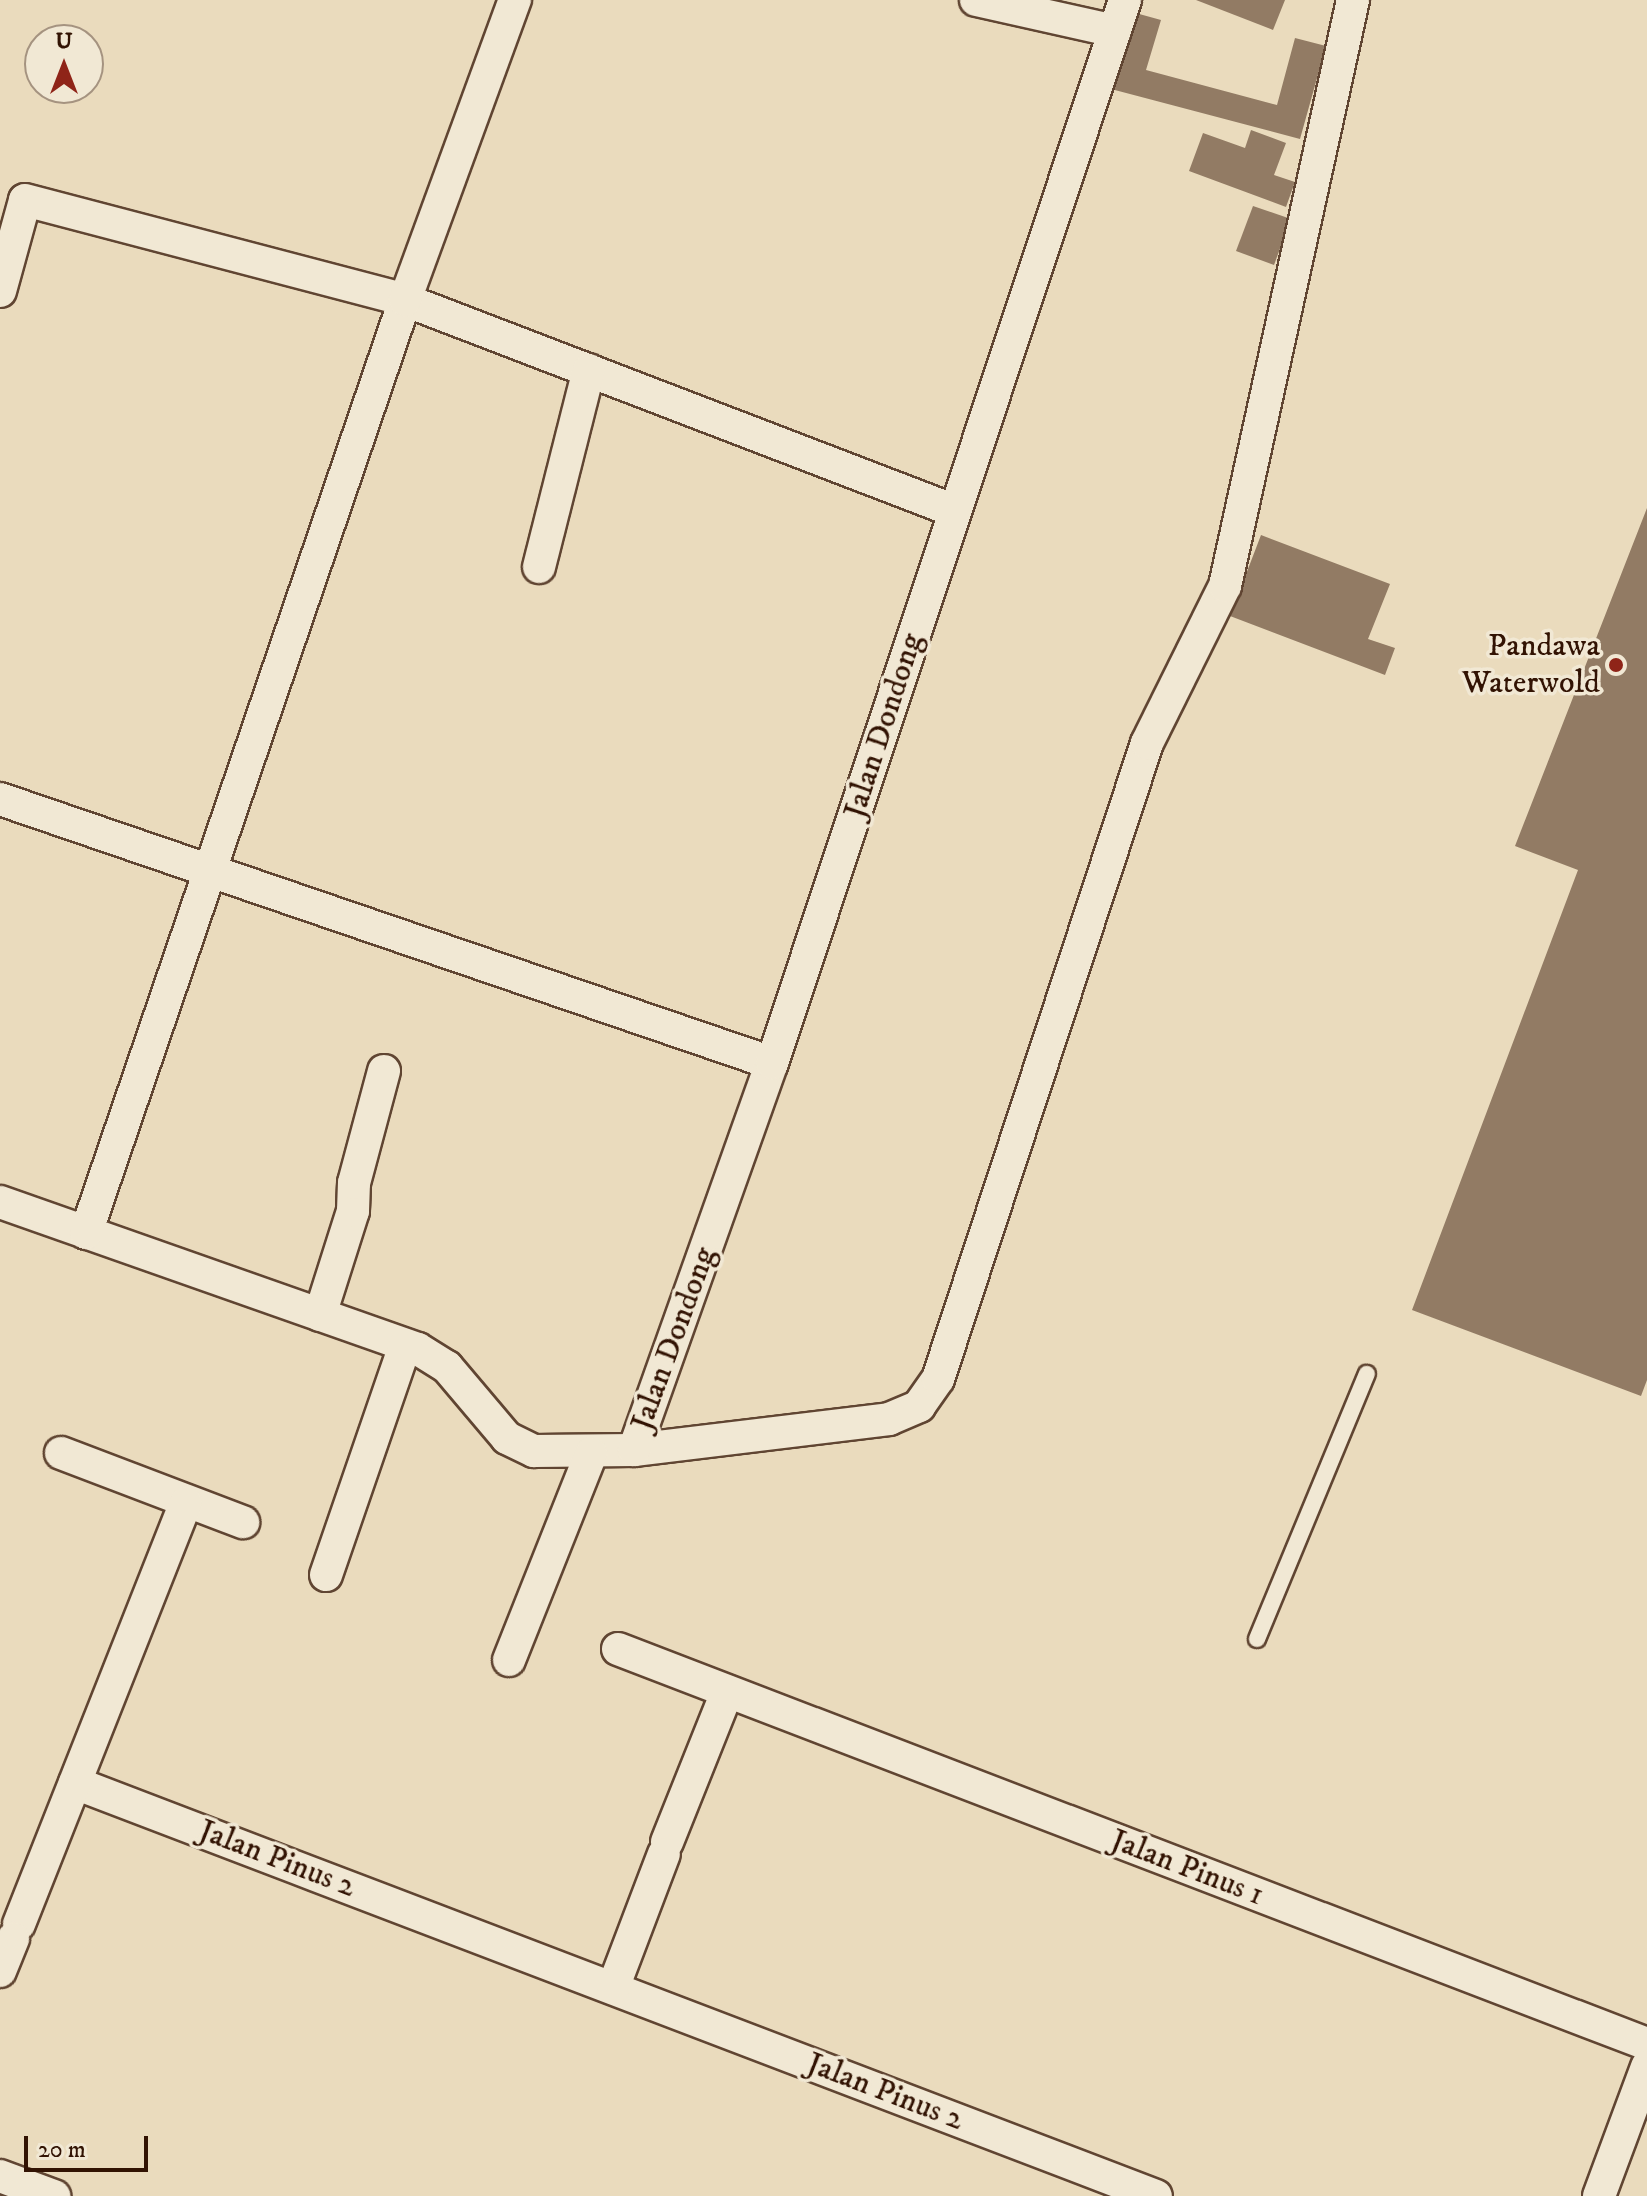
<!DOCTYPE html>
<style>
body{margin:0}
#map{position:relative;width:1647px;height:2196px;overflow:hidden;background:#eadbbd;font-family:"IM FELL DW Pica",serif}
div>[style]{position:absolute}
[style*='--x']{left:calc(var(--x)*1px);top:calc(var(--y)*1px);width:calc(var(--w)*1px);rotate:calc(var(--a)*1deg)}
.building>*{inset:0;background:#927b64}
.roads{filter:drop-shadow(2px 0 #604532) drop-shadow(-2px 0 #604532) drop-shadow(0 2px #604532) drop-shadow(0 -2px #604532)}
.lane>*{height:16px;margin:-8px;padding:0 8px;transform-origin:8px;border-radius:8px;background:#f1e8d4}
.street>*{height:32px;margin:-16px;padding:0 16px;transform-origin:16px;border-radius:16px;background:#f1e8d4}
.dots>*{width:22px;height:22px;translate:-50% -50%;box-sizing:border-box;border:4px solid #f1e8d4;border-radius:50%}
span{translate:-50% -50%;white-space:nowrap;text-align:center;line-height:1.15;-webkit-text-stroke:7px #f1e8d4;paint-order:stroke}
.poi-label{font-size:32px;color:#321303}
.right{translate:-100% -50%;text-align:right}
.street-label{font-size:32px;color:#321303}
.north{position:absolute;left:24px;top:24px;width:80px;height:80px;box-sizing:border-box;background:#f1e8d4;border:2px solid #a59380;border-radius:50%;rotate:0deg;font-size:22px;font-weight:700;line-height:32px;text-align:center;color:#321303}
.north::after{content:'';display:block;margin:auto;width:28px;height:36px;background:#8f2418;clip-path:polygon(50% 0,100% 100%,50% 72%,0 100%)}
.scale{position:absolute;left:24px;top:2136px;width:124px;height:36px;box-sizing:border-box;border:4px solid #321303;border-top:0;padding-left:10px;font-size:24px;line-height:28px;white-space:nowrap;color:#321303;-webkit-text-stroke:6px #f1e8d4;paint-order:stroke}
</style>
<div id="map">
<div class="building">
<i style="clip-path:polygon(1196px 0,1285px 0,1273px 30px)"></i>
<i style="clip-path:polygon(1132px 12px,1161px 20px,1146px 70px,1277px 105px,1295px 38px,1326px 46px,1300px 139px,1111px 89px)"></i>
<i style="clip-path:polygon(1251px 130px,1286px 143px,1274px 175px,1295px 182px,1286px 207px,1189px 171px,1203px 133px,1245px 148px)"></i>
<i style="clip-path:polygon(1253px 206px,1291px 219px,1274px 265px,1236px 251px)"></i>
<i style="clip-path:polygon(1647px 508px,1647px 1380px,1641px 1396px,1412px 1310px,1578px 870px,1515px 846px)"></i>
<i style="clip-path:polygon(1261px 535px,1390px 584px,1368px 639px,1395px 648px,1385px 675px,1230px 616px)"></i>
</div>
<div class="roads">
<div class="lane">
<i style="--x:1257;--y:1639;--w:287;--a:-67.5"></i>
</div>
<div class="street">
<i style="--x:976;--y:0;--w:142;--a:12.6"></i>
<i style="--x:0;--y:291;--w:94;--a:-74.6"></i>
<i style="--x:25;--y:200;--w:393;--a:14.7"></i>
<i style="--x:405;--y:300;--w:589;--a:20.99"></i>
<i style="--x:539;--y:567;--w:203;--a:-75.8"></i>
<i style="--x:0;--y:799;--w:816;--a:18.88"></i>
<i style="--x:0;--y:1202;--w:443;--a:19.4"></i>
<i style="--x:418;--y:1349;--w:34;--a:32"></i>
<i style="--x:447;--y:1367;--w:93;--a:49.8"></i>
<i style="--x:507;--y:1438;--w:30;--a:26"></i>
<i style="--x:534;--y:1451;--w:100;--a:-0.6"></i>
<i style="--x:634;--y:1450;--w:257;--a:-6.9"></i>
<i style="--x:889;--y:1419;--w:33;--a:-23"></i>
<i style="--x:919;--y:1406;--w:33;--a:-55"></i>
<i style="--x:938;--y:1379;--w:669;--a:-71.81"></i>
<i style="--x:1147;--y:743;--w:175;--a:-63.6"></i>
<i style="--x:1225;--y:586;--w:600;--a:-77.68"></i>
<i style="--x:86;--y:1233;--w:986;--a:-71.12"></i>
<i style="--x:405;--y:300;--w:320;--a:-69.9"></i>
<i style="--x:320;--y:1315;--w:109;--a:-72.4"></i>
<i style="--x:353;--y:1211;--w:28;--a:-88"></i>
<i style="--x:354;--y:1183;--w:116;--a:-75"></i>
<i style="--x:634;--y:1450;--w:411;--a:-70.4"></i>
<i style="--x:772;--y:1063;--w:1120;--a:-71.63"></i>
<i style="--x:61;--y:1453;--w:195;--a:20.8"></i>
<i style="--x:326;--y:1575;--w:243;--a:-71"></i>
<i style="--x:618;--y:1649;--w:1102;--a:21"></i>
<i style="--x:509;--y:1660;--w:222;--a:-68.3"></i>
<i style="--x:75;--y:1783;--w:1157;--a:20.91"></i>
<i style="--x:667;--y:1842;--w:162;--a:-68.2"></i>
<i style="--x:19;--y:1924;--w:453;--a:-68.4"></i>
<i style="--x:0;--y:1971;--w:35;--a:-68"></i>
<i style="--x:613;--y:1988;--w:143;--a:-69.2"></i>
<i style="--x:0;--y:2176;--w:58;--a:20.3"></i>
<i style="--x:1599;--y:2196;--w:138;--a:-69.6"></i>
</div>
</div>
<div class="dots">
<i style="left:1616px;top:665px;background:#8f2418"></i>
</div>
<div class="poi-label">
<span class="right" style="left:1600px;top:665px">Pandawa<br>Waterwold</span>
</div>
<div class="street-label">
<span style="left:884px;top:726px;rotate:-72deg">Jalan Dondong</span>
<span style="left:674px;top:1339px;rotate:-70deg">Jalan Dondong</span>
<span style="left:277px;top:1859px;rotate:21deg">Jalan Pinus 2</span>
<span style="left:1187px;top:1868px;rotate:21deg">Jalan Pinus 1</span>
<span style="left:885px;top:2092px;rotate:21deg">Jalan Pinus 2</span>
</div>
<div class="north">U</div>
<div class="scale">20 m</div>
</div>
